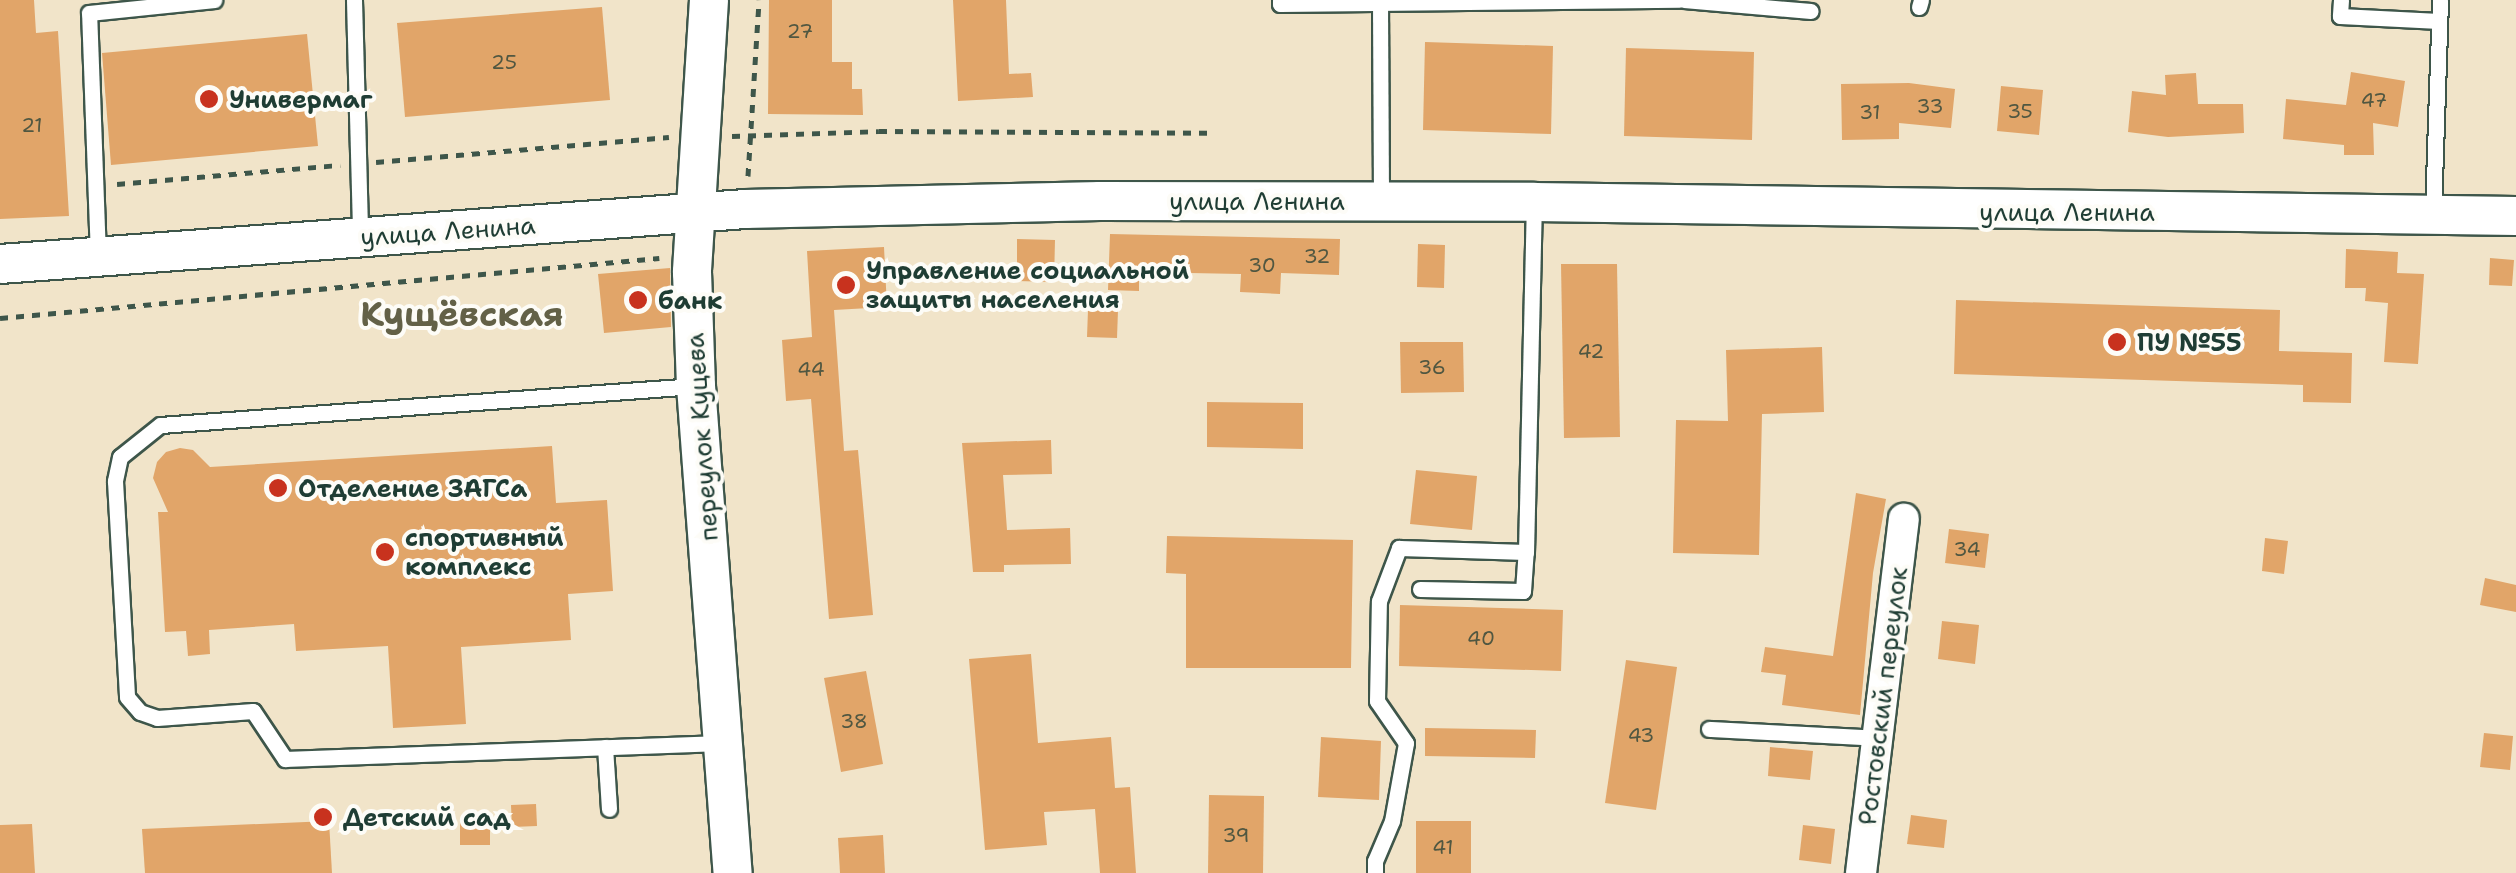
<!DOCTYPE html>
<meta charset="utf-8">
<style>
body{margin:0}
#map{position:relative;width:2516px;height:873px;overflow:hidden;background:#f1e4c9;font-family:"Shantell Sans",sans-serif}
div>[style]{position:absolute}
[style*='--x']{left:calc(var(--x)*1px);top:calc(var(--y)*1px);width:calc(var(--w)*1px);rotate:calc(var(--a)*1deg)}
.building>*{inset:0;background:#e1a569}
.path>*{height:5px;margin-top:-2.5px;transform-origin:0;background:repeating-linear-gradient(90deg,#3e564a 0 8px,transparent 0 16px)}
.roads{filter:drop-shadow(2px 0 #3e564a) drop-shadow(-2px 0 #3e564a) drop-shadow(0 2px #3e564a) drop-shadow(0 -2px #3e564a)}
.service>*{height:15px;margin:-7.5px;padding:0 7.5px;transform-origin:7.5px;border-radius:7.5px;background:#fff}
.minor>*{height:30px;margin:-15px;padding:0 15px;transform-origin:15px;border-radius:15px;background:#fff}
.tertiary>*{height:38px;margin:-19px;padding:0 19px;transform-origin:19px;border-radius:19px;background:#fff}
.dots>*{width:28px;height:28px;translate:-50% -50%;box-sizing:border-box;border:5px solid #fdfcf7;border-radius:50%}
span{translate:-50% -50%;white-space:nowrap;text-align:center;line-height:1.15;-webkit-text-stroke:8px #fdfcf7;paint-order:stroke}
.number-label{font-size:20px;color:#505741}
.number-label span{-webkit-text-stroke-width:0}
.poi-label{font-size:25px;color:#1f3d34;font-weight:700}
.left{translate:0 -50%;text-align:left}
.street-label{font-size:25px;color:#1f3d34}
.district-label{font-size:35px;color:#636147;font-weight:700}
</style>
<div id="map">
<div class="building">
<i style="clip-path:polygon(0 0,34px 0,36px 33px,58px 31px,69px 216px,0 219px)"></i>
<i style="clip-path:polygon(769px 0,832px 0,832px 62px,852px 62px,852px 89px,862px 89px,863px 115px,768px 114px)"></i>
<i style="clip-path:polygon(953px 0,1006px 0,1009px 74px,1031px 73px,1033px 97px,958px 101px)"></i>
<i style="clip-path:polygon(602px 7px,610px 100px,405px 117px,397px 23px)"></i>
<i style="clip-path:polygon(307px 34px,318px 146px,111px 165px,102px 53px)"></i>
<i style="clip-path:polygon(1425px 42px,1553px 46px,1551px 134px,1423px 130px)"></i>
<i style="clip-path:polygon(1626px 48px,1754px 52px,1752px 140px,1624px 136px)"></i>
<i style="clip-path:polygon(2351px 72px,2405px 81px,2398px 127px,2373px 123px,2374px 155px,2344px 155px,2344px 145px,2283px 139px,2286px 99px,2346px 105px)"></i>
<i style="clip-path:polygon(2196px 73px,2198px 104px,2243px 104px,2244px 133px,2168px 137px,2128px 132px,2132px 91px,2166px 95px,2165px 75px)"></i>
<i style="clip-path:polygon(1909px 83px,1955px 89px,1951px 128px,1899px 123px,1899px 139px,1842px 140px,1841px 84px)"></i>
<i style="clip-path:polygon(2001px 86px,2043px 90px,2039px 135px,1997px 131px)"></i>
<i style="clip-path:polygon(1110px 234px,1340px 239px,1339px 275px,1281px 273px,1280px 294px,1240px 292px,1241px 274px,1139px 272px,1139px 291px,1108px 290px)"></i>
<i style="clip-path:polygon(1017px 239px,1055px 240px,1054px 282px,1017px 281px)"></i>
<i style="clip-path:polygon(1418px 244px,1445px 245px,1444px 288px,1417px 287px)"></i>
<i style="clip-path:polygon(884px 247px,887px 307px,834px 310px,844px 451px,858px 450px,873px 615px,829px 619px,811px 399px,786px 401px,782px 340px,812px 337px,807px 251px)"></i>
<i style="clip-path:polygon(2346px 249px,2398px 252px,2397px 273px,2424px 274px,2418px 364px,2384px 362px,2388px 303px,2365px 301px,2366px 288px,2345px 288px)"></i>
<i style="clip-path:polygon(2490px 258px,2514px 260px,2512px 286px,2489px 285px)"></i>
<i style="clip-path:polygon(1561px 264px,1617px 264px,1620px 437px,1564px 438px)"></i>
<i style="clip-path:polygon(670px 268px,671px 327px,604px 333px,598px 274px)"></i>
<i style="clip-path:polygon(1956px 300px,2280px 310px,2279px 351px,2352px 353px,2351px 403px,2303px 402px,2303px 385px,1954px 374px)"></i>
<i style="clip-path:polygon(1088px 310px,1118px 310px,1117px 338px,1087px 337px)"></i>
<i style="clip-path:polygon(1400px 342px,1463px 342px,1464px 392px,1401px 393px)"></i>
<i style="clip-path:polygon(1822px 347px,1824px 412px,1762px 414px,1759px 555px,1673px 553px,1676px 420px,1728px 421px,1726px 350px)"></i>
<i style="clip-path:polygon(1207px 402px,1303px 403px,1303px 449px,1207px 447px)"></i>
<i style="clip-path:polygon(1051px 440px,1052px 474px,1003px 475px,1007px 530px,1070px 528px,1071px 564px,1004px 565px,1004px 572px,973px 572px,962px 443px)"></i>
<i style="clip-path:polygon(552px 446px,556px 503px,607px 500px,613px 591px,568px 594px,571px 640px,461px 647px,466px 724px,393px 728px,388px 646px,296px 651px,294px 624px,209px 630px,210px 654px,188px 656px,186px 631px,165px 632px,158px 512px,168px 512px,153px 478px,157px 462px,166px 452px,180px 448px,193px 450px,210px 467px)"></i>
<i style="clip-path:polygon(1416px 470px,1477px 476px,1472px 530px,1410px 524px)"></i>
<i style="clip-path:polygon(1856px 493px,1886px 499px,1873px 573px,1860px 715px,1782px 705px,1786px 675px,1761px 672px,1765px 647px,1833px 656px)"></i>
<i style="clip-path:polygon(1949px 529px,1989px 534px,1985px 568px,1945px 563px)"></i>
<i style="clip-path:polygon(1167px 536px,1353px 540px,1351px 668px,1186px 668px,1186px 574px,1166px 573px)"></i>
<i style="clip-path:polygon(2265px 538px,2288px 541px,2284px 574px,2262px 571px)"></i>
<i style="clip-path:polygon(2485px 578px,2516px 585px,2516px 612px,2480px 605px)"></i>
<i style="clip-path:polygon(1400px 605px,1563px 610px,1561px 671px,1399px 666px)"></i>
<i style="clip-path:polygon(1942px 621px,1979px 625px,1975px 664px,1938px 659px)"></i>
<i style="clip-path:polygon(1031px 654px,1038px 743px,1111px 737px,1115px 788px,1130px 787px,1136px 873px,1100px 873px,1095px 809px,1044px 812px,1047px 845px,985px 850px,969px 659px)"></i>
<i style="clip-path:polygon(1626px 660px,1677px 667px,1656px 810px,1605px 803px)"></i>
<i style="clip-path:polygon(866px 671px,883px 764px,841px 772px,824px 678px)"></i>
<i style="clip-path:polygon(1425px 728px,1536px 730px,1535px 758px,1425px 756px)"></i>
<i style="clip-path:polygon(2484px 733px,2513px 736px,2510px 770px,2480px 767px)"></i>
<i style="clip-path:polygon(1321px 737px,1381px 741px,1379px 800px,1318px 797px)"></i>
<i style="clip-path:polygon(1770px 747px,1813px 751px,1810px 780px,1768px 776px)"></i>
<i style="clip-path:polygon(1209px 795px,1264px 796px,1263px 873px,1208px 873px)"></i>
<i style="clip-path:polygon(536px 804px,537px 826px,512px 827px,511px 805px)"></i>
<i style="clip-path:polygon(1911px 815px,1947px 820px,1944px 848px,1907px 844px)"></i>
<i style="clip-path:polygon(490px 818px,490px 845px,460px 845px,460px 819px)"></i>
<i style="clip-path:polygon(329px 821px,332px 873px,145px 873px,142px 829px)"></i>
<i style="clip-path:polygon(1416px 821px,1471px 821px,1471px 873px,1416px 873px)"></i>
<i style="clip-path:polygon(32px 824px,35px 873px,0 873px,0 825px)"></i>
<i style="clip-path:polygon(1803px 825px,1835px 829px,1831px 864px,1799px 860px)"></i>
<i style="clip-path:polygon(883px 835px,885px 873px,840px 873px,838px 838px)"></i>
</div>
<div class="path">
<i style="--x:732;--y:136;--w:147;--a:-1.9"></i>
<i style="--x:879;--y:131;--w:332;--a:0.3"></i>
<i style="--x:376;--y:162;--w:294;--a:-4.9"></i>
<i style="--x:748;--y:176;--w:176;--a:-86.4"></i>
<i style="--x:117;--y:184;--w:224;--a:-4.9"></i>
<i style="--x:0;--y:318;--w:662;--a:-5.2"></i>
</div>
<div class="roads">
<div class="service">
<i style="--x:354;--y:0;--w:237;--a:88.5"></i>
<i style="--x:1280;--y:0;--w:4;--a:90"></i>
<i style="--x:1280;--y:4;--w:399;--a:-0.6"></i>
<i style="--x:1684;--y:0;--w:127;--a:5"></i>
<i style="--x:2341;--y:0;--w:16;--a:94"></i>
<i style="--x:2340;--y:16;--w:99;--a:2.9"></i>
<i style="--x:1380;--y:3;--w:198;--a:89.7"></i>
<i style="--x:1919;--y:7;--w:7;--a:-74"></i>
<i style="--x:2433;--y:212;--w:212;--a:-88.1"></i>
<i style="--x:98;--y:256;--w:243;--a:-92.1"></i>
<i style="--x:89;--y:13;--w:126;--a:-5.9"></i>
<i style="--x:695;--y:386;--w:536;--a:175.83"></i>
<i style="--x:160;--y:425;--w:51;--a:141.3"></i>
<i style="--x:120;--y:457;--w:25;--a:102"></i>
<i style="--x:115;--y:481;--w:216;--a:86.8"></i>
<i style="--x:127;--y:697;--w:20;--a:49"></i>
<i style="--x:140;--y:712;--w:18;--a:19"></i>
<i style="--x:157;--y:718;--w:96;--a:-4.2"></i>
<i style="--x:253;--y:711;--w:58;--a:56.3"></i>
<i style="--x:285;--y:759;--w:436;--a:-2.1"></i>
<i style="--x:1420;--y:589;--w:103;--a:1.1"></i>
<i style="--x:1523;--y:591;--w:39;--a:-86"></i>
<i style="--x:1709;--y:729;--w:169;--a:3"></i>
<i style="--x:605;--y:747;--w:62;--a:86.3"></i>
<i style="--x:1375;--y:873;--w:12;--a:-90"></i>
<i style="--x:1375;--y:861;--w:43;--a:-67"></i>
<i style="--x:1392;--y:821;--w:79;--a:-79.8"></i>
<i style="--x:1406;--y:743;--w:51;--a:-124.6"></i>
<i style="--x:1377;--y:701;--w:100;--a:-88.9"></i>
<i style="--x:1379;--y:601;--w:57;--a:-69.3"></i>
<i style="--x:1399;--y:548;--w:127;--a:1.8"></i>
<i style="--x:1526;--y:552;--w:350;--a:-88.7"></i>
</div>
<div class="minor">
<i style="--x:1861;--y:873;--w:357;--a:-83.1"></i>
</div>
<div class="tertiary">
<i style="--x:709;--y:0;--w:273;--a:93.6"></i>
<i style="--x:692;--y:272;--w:114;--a:88"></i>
<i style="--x:696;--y:386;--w:488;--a:85.7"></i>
<i style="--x:0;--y:264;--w:747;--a:-4.22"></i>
<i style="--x:745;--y:209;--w:355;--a:-1.3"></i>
<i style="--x:1100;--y:201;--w:434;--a:0.1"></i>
<i style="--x:1534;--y:202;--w:982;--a:0.82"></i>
</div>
</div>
<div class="dots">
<i style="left:209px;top:99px;background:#c8321e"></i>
<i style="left:846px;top:285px;background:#c8321e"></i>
<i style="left:638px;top:300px;background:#c8321e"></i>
<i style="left:2117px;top:342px;background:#c8321e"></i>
<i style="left:278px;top:488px;background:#c8321e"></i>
<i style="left:385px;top:552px;background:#c8321e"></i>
<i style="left:323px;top:817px;background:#c8321e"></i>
</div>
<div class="number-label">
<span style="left:800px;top:31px">27</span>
<span style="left:504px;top:62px">25</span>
<span style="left:2374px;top:100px">47</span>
<span style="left:1930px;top:106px">33</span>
<span style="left:2020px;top:111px">35</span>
<span style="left:1870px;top:112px">31</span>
<span style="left:32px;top:125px">21</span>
<span style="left:1317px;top:256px">32</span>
<span style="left:1262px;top:265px">30</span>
<span style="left:1591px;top:351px">42</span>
<span style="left:1432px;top:367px">36</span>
<span style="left:811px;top:369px">44</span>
<span style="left:1967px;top:549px">34</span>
<span style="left:1481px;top:638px">40</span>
<span style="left:854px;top:721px">38</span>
<span style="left:1641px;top:735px">43</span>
<span style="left:1236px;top:835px">39</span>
<span style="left:1443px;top:847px">41</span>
</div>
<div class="poi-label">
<span class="left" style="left:229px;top:99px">Универмаг</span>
<span class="left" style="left:866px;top:285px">Управление социальной<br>защиты населения</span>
<span class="left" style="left:658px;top:300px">банк</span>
<span class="left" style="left:2137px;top:342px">ПУ №55</span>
<span class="left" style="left:298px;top:488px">Отделение ЗАГСа</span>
<span class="left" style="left:405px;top:552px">спортивный<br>комплекс</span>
<span class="left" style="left:343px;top:817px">Детский сад</span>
</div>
<div class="street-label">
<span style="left:1257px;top:201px">улица Ленина</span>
<span style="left:2067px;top:212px">улица Ленина</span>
<span style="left:448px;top:231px;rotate:-4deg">улица Ленина</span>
<span style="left:702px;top:437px;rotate:-94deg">переулок Куцева</span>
<span style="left:1883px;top:696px;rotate:-83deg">Ростовский переулок</span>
</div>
<div class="district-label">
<span style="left:462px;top:314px">Кущёвская</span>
</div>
</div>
